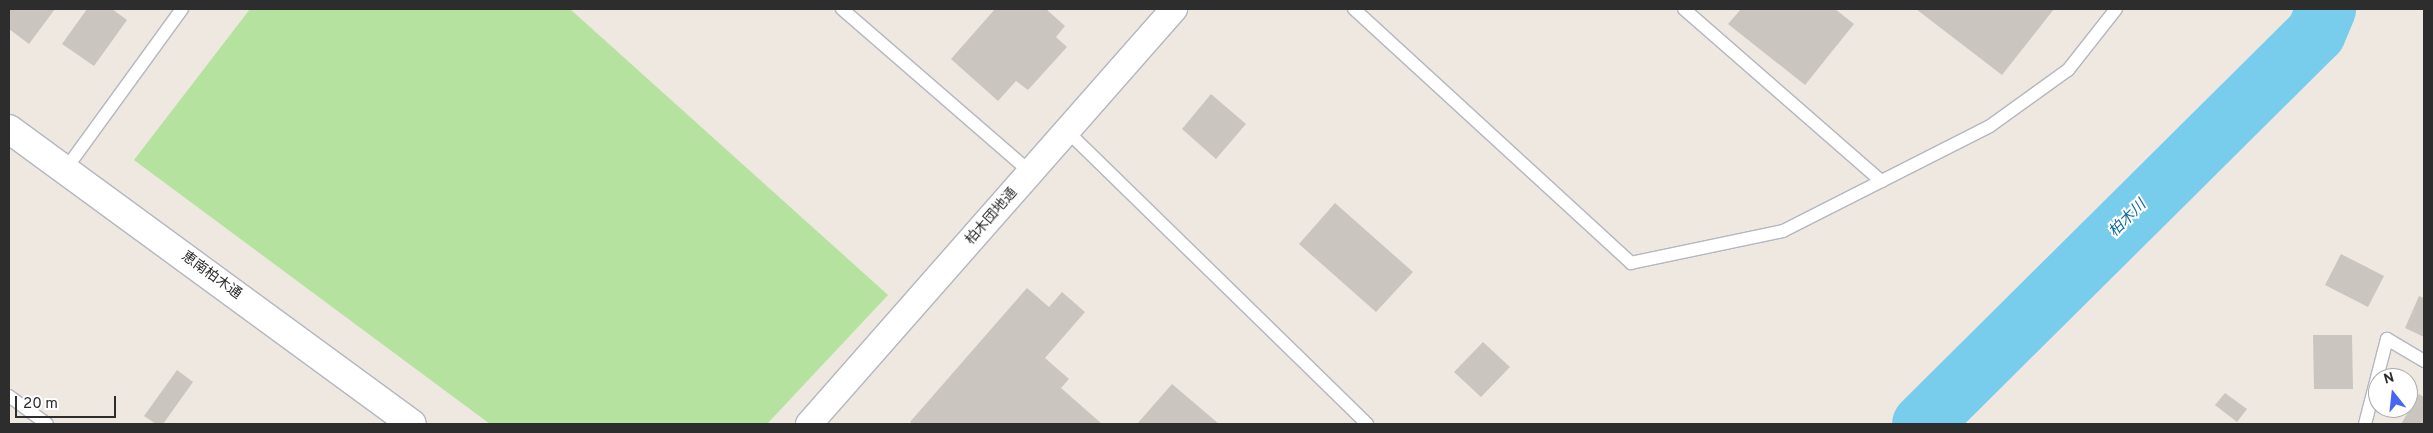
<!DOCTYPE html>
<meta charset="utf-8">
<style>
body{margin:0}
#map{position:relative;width:2433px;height:433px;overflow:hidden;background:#eee8e0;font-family:Overpass,"Noto Sans JP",sans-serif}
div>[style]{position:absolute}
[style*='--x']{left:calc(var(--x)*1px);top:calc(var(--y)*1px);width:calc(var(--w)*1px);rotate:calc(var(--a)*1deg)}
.green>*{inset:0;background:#b5e29f}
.river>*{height:60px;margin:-30px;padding:0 30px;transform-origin:30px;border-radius:30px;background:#78ccec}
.building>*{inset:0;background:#cac6bf}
.roads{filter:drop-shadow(1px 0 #b4b6c0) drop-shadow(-1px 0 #b4b6c0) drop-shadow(0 1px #b4b6c0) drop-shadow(0 -1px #b4b6c0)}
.service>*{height:12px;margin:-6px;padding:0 6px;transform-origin:6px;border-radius:6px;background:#fff}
.minor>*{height:26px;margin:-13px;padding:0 13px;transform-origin:13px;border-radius:13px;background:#fff}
.tertiary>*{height:28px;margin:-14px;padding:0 14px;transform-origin:14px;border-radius:14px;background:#fff}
span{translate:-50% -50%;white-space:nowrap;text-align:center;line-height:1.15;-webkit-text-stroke:4px #fff;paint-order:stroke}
.street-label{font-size:14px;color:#2d2d2d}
.water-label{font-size:15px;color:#126b9d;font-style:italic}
.frame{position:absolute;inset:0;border:10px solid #2d2d2d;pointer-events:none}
.north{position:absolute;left:2368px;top:368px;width:50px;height:50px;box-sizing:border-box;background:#fff;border:1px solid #ababab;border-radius:50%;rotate:344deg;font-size:14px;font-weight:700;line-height:20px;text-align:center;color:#2d2d2d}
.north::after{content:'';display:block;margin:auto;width:18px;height:22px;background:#4765f5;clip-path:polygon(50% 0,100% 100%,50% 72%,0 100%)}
.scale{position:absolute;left:15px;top:396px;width:101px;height:22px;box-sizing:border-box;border:2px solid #2d2d2d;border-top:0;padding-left:6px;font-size:15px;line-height:18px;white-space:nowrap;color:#2d2d2d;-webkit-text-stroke:4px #fff;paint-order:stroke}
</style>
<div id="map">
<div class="green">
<i style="clip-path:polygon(250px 9px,570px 9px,888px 295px,767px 424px,490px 424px,134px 160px)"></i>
</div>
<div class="river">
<i style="--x:1922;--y:424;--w:555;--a:-44.78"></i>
<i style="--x:2316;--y:33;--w:26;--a:-67"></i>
</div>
<div class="building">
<i style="clip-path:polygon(9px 9px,55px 9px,29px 44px,9px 29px)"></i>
<i style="clip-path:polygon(87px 9px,112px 9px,127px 20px,94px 66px,62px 44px)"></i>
<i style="clip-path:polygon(995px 9px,1046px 9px,1065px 26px,1056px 37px,1067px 47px,1028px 90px,1016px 81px,998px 101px,951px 59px)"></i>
<i style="clip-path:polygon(1741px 9px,1835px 9px,1854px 24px,1805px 85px,1728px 24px)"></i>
<i style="clip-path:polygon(1916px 9px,2054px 9px,2002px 75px)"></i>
<i style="clip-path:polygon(1211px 94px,1246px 124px,1216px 159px,1182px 129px)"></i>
<i style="clip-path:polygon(1335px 203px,1413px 272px,1376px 312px,1299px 244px)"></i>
<i style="clip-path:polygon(2341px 254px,2384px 276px,2368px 307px,2325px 285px)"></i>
<i style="clip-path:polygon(1027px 288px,1049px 307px,1062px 292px,1085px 312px,1045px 358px,1069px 379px,1061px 388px,1102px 424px,913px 424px,910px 422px)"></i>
<i style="clip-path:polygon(2419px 296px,2424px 298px,2424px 337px,2405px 328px)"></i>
<i style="clip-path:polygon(2313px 335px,2352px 335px,2353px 389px,2314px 389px)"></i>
<i style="clip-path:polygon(1483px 342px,1510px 367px,1481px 397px,1454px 372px)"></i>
<i style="clip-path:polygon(177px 370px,193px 382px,163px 424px,156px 424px,144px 416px)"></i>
<i style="clip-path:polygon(1172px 384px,1219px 424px,1137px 424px)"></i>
<i style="clip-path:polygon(2225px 393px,2247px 409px,2237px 422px,2215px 405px)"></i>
<i style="clip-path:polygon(2419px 394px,2424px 397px,2424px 424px,2401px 424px)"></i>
</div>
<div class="roads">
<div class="service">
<i style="--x:842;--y:9;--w:250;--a:40.9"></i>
<i style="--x:1354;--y:9;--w:376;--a:42.5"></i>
<i style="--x:1631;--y:263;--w:155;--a:-11.9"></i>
<i style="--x:1783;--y:231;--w:232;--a:-26.9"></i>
<i style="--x:1990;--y:126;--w:96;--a:-35.7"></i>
<i style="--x:2068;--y:70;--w:78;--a:-51.8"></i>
<i style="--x:1684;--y:9;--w:262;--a:41.1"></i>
<i style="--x:1068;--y:132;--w:418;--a:44.3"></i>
<i style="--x:65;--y:170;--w:199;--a:-54"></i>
<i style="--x:9;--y:396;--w:47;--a:36.4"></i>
<i style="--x:2365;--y:424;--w:88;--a:-75.5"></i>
<i style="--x:2387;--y:339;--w:43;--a:30.7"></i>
</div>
<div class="minor">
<i style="--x:809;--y:424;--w:553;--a:-48.67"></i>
</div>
<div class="tertiary">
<i style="--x:9;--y:129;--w:499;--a:36.2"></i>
</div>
</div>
<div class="street-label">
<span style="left:992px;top:217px;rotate:-49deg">柏木団地通</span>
<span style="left:211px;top:276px;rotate:36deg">恵南柏木通</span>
</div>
<div class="water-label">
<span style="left:2128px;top:219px;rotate:-45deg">柏木川</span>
</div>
<div class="frame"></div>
<div class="north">N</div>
<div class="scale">20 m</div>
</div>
